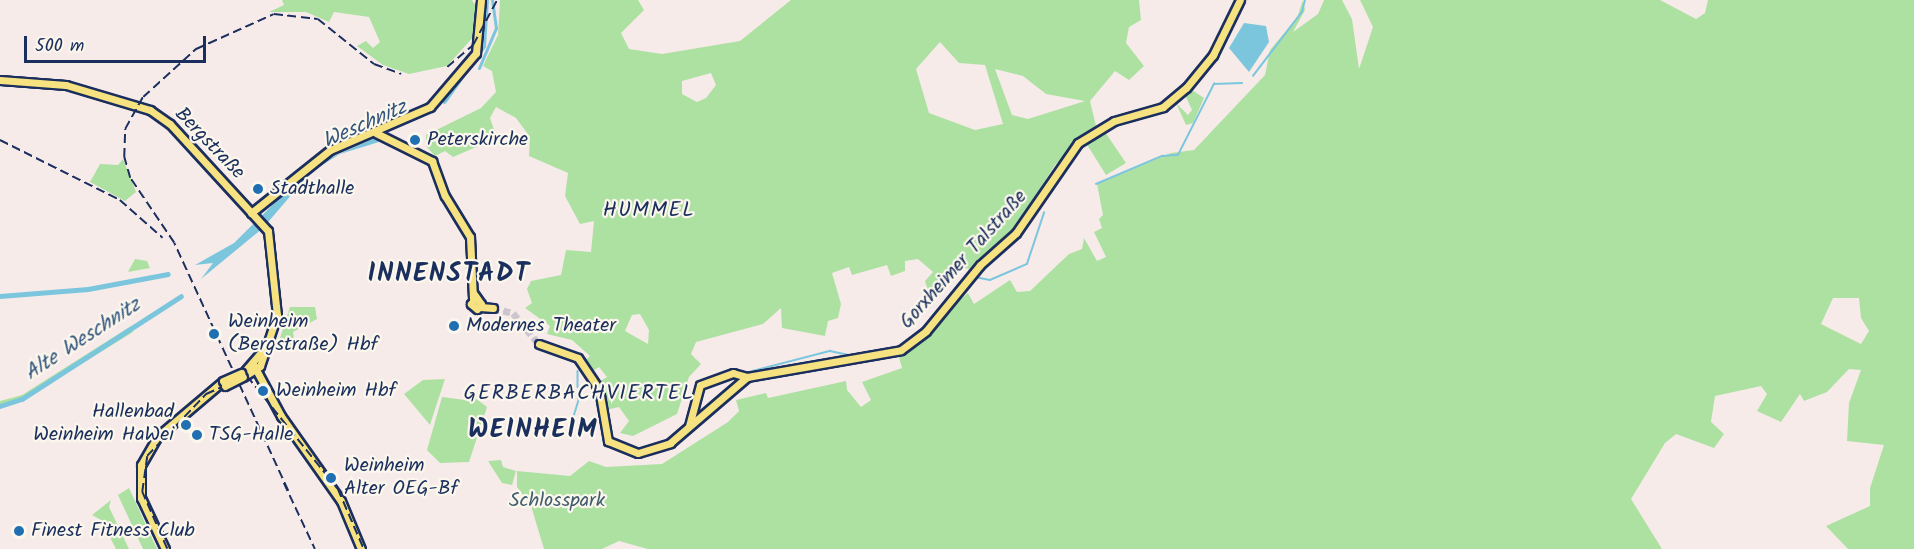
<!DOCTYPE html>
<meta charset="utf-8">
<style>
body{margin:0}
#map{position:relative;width:1914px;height:549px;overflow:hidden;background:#f7ebea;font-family:Kalam,sans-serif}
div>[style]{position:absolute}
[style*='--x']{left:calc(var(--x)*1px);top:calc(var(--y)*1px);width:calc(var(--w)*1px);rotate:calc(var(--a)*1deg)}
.green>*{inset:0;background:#ade1a2}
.water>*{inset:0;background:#7cc6dd}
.stream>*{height:1.5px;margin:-0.75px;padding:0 0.75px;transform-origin:0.75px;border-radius:0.75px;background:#7cc6dd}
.canal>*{height:3px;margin:-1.5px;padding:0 1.5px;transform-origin:1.5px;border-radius:1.5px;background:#7cc6dd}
.river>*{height:4.5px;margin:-2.25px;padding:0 2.25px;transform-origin:2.25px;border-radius:2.25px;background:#7cc6dd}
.major-tunnel>*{height:7px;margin-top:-3.5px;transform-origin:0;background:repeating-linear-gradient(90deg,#cbc5ce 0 7px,transparent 0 10.5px)}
.roads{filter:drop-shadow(2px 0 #1b2f5e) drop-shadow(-2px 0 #1b2f5e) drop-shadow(0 2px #1b2f5e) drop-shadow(0 -2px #1b2f5e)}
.major>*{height:7px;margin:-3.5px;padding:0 3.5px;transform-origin:3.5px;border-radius:3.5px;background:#f7e281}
.rail>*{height:1.5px;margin-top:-0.75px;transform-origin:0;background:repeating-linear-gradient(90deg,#1b2f5e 0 9px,transparent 0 13.5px)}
.bridges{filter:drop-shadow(2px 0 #1b2f5e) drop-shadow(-2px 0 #1b2f5e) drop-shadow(0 2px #1b2f5e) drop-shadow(0 -2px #1b2f5e)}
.major-bridge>*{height:7px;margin:-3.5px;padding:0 3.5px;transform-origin:3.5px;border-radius:3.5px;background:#f7e281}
.dots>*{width:16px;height:16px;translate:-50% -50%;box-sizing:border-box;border:3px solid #fbf7ec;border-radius:50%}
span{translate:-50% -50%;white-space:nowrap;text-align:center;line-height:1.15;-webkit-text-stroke:4.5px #fbf7ec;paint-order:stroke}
.poi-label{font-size:20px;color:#1b2f5e}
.left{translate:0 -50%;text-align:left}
.right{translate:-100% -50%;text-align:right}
.street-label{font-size:20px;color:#1b2f5e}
.park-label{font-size:20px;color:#405c6f}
.water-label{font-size:21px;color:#33557e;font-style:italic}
.neighbourhood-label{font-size:21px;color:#1b2f5e;letter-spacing:1.5px}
.district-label{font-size:26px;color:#1b2f5e;font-weight:700;letter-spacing:1.5px}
.scale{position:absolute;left:24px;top:36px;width:182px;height:27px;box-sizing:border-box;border:3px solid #1b2f5e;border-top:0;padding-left:8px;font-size:18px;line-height:21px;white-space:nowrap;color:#1b2f5e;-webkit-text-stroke:4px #fbf7ec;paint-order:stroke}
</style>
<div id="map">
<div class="green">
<i style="clip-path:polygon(282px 0,472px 0,479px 11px,476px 34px,447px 66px,409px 74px,383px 65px,357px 46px,366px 41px,373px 48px,380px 42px,369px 17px,334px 12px,329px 22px,306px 12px,269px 12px,284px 5px)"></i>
<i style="clip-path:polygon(evenodd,500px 0,638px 0,644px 10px,621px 33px,629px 49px,662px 54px,740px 41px,791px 0,1139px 0,1141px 20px,1129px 27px,1126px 43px,1144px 66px,1129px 80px,1115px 71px,1090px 101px,1096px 126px,1055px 165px,1010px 235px,969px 269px,962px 267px,929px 294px,925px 281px,933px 272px,918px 259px,905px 261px,905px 271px,891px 276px,887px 265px,852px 275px,849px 267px,832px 273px,841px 304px,838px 318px,828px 321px,825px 336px,782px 328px,781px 308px,763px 324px,696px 342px,691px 354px,701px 364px,689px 377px,677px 414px,633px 436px,620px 433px,629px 421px,619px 407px,606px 410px,599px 382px,607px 377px,599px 367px,593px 371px,585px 360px,590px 356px,572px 340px,547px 334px,550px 326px,525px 308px,532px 303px,527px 289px,531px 281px,561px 275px,566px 250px,591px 252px,594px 221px,580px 224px,565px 196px,568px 173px,529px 156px,530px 137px,516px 118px,496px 107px,490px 118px,497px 138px,453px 157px,445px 151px,435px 156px,426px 146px,426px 135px,481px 108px,496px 92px,492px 71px,483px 66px,498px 35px,500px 0,940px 42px,959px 63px,985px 65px,1003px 124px,975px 130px,929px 113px,916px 69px,940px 42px,500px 0,995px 69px,1023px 76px,1046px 94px,1085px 101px,1028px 119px,1012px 115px,995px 69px,500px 0,711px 73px,716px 85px,706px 98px,697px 102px,682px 94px,682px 81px,711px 73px,500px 0,640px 314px,649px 330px,648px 344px,625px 331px,632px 315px,640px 314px)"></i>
<i style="clip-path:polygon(evenodd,1303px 0,1305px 10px,1293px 32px,1318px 14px,1324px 0,1342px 0,1352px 19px,1359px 69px,1373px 27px,1360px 0,1660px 0,1696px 19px,1705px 13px,1708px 0,1914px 0,1914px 549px,1848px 549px,1826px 526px,1870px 506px,1870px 488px,1884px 445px,1847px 441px,1849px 403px,1861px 370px,1849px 369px,1827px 392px,1804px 401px,1800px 394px,1781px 422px,1757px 411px,1767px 394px,1761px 386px,1715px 396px,1711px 422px,1724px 434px,1714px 448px,1676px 434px,1665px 443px,1631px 499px,1662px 549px,648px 549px,619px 541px,602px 549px,544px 549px,531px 506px,517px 487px,517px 471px,570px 476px,589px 461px,606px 467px,662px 464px,728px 422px,739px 411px,736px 400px,766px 393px,768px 398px,846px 381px,847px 390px,861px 407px,871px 400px,862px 382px,902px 368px,898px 354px,968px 293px,974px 304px,1010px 280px,1017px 292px,1030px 291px,1069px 254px,1082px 249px,1084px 238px,1097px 261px,1106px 257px,1094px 232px,1102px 228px,1099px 219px,1103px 215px,1097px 184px,1171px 153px,1194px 150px,1265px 75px,1270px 50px,1297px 18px,1303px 0,1833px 298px,1859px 298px,1861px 318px,1869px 331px,1861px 344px,1821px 324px,1833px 298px)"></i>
<i style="clip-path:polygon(1192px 90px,1204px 98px,1193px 123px,1186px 125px,1176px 103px,1188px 115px,1192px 110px,1185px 95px)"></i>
<i style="clip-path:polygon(1105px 132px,1126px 163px,1106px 175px,1086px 143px)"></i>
<i style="clip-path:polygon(123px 159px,136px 192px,125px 201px,90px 182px,100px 164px,118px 165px)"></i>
<i style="clip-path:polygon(135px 259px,147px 261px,150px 268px,128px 272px)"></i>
<i style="clip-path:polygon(290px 307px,315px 307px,317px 319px,293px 332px,295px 344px,277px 347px)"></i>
<i style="clip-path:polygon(131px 326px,133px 332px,75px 368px,23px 399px,0 406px,0 401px,22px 395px)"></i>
<i style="clip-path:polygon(445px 379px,438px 400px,430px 425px,404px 394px,423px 380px)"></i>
<i style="clip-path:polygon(470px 394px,487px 407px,469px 462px,440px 463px,427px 450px,442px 397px,465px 400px)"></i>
<i style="clip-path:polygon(501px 460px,503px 467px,516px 471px,512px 485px,502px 483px,488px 461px)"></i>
<i style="clip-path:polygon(129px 488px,157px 549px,143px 549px,118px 495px)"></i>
<i style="clip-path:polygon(111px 500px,109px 507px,129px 549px,116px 549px,101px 520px,92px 515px)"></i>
</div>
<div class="water">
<i style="clip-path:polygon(1244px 23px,1266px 26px,1269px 42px,1249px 72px,1229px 48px)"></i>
<i style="clip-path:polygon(375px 138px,379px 142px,340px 154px,311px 172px,263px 228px,201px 279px,213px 263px,195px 265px,234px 243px,312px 166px)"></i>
</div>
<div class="stream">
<i style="--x:1253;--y:76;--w:81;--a:-52.6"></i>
<i style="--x:1302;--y:12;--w:12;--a:-76"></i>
<i style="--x:1096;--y:184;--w:72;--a:-23"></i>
<i style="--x:1162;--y:156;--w:16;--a:-4"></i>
<i style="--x:1178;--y:155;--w:80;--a:-63.1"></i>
<i style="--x:1214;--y:84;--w:28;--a:-2"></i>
<i style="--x:975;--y:277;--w:15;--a:11"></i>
<i style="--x:990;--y:280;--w:40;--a:-23.4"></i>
<i style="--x:1027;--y:264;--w:54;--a:-71.6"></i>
<i style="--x:578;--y:371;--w:16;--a:90"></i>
<i style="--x:745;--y:373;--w:88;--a:-14.5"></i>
<i style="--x:830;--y:351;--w:19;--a:12"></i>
<i style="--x:578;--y:399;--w:9;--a:-84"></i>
<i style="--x:574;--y:415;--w:14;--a:-73"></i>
<i style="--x:571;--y:417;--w:13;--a:77"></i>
</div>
<div class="canal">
<i style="--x:479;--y:68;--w:43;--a:-67"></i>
<i style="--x:496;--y:28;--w:28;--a:-98"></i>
</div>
<div class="river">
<i style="--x:444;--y:101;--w:67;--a:-54.7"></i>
<i style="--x:483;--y:46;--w:46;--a:-86.3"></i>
<i style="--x:0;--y:296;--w:88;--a:-4.5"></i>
<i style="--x:88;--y:289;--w:81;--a:-10.6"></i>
<i style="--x:0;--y:406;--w:23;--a:-18"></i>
<i style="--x:22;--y:399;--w:189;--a:-32.9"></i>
</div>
<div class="major-tunnel">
<i style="--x:493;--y:308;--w:21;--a:14"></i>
<i style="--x:513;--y:313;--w:40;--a:50"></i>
</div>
<div class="roads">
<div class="major">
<i style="--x:0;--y:80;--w:66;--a:4.3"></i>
<i style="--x:66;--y:85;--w:88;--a:16.6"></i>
<i style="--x:150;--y:110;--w:24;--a:35"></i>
<i style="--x:170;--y:124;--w:145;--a:47.5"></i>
<i style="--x:268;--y:231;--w:84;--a:83.9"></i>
<i style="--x:277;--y:315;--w:54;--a:108.4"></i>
<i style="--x:260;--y:366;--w:20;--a:147"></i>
<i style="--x:376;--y:133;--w:63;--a:26.6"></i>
<i style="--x:432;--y:161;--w:37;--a:70"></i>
<i style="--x:445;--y:196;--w:48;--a:58.6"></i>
<i style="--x:470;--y:237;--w:62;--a:87.2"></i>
<i style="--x:251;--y:213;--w:101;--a:-38.6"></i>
<i style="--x:330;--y:150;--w:109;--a:-23.3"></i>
<i style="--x:430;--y:107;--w:71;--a:-49.6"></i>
<i style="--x:476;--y:53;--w:53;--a:-84.6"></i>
<i style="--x:474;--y:294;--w:12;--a:55"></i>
<i style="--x:481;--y:304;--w:6;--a:129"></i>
<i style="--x:477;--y:309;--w:8;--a:-140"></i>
<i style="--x:471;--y:304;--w:8;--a:-50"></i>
<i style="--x:480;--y:307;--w:13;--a:4"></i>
<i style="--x:539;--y:344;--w:41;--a:19.7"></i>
<i style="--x:578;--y:358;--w:37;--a:56"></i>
<i style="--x:599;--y:389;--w:53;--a:80.2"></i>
<i style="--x:608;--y:441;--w:32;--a:22"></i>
<i style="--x:638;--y:453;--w:34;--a:-17"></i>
<i style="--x:670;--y:443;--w:101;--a:-40.6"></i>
<i style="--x:747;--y:377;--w:156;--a:-9.9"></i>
<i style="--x:901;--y:350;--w:31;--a:-37"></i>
<i style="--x:926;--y:331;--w:85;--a:-50.7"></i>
<i style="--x:980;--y:265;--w:48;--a:-41.6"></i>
<i style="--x:1016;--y:233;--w:109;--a:-55.4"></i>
<i style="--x:1078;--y:143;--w:42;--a:-31.4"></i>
<i style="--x:1114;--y:121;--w:51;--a:-15.9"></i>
<i style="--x:1163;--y:107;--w:30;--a:-40"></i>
<i style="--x:1186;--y:88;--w:43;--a:-50.7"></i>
<i style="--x:1213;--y:55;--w:61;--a:-63.9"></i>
<i style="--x:253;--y:364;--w:59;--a:61.7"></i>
<i style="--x:281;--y:416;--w:104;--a:54.8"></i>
<i style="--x:341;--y:501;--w:52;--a:67.4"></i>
<i style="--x:244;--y:372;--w:29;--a:-49"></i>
<i style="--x:689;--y:426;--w:42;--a:-75"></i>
<i style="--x:700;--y:385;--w:35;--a:-20"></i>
<i style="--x:733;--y:373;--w:15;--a:16"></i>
<i style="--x:165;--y:549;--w:56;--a:-115.2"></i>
<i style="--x:141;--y:498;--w:33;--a:-90"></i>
<i style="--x:141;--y:465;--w:34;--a:-60"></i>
<i style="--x:158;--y:436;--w:85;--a:-40.2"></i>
</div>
</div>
<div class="rail">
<i style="--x:447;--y:67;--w:34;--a:-40"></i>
<i style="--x:473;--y:45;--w:51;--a:-61.9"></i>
<i style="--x:0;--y:140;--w:134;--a:26.6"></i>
<i style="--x:120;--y:200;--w:57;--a:41.5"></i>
<i style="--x:284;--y:483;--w:73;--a:64.8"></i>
<i style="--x:288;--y:491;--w:273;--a:-114.7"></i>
<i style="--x:174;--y:243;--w:78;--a:-124.1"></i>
<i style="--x:130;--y:178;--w:22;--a:-106"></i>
<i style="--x:124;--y:157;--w:28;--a:-88"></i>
<i style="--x:125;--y:129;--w:37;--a:-61"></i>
<i style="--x:143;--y:97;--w:72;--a:-42.2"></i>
<i style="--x:196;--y:49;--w:85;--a:-24.2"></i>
<i style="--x:274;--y:14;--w:44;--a:6.5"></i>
<i style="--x:318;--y:19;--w:72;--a:38.8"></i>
<i style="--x:374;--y:64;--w:29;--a:20"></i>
<i style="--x:167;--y:549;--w:62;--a:-113.7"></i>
<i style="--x:142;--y:492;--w:36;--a:-82"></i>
<i style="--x:147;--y:456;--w:86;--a:-46.4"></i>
<i style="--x:206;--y:394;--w:45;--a:-23.7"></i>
<i style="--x:247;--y:376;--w:145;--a:51.2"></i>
<i style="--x:338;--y:489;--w:65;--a:66.6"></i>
</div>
<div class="bridges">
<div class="major-bridge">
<i style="--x:223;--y:381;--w:20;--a:-24"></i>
<i style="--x:225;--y:386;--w:20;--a:-27"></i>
</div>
</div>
<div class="dots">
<i style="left:415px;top:140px;background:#1f6fb2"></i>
<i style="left:258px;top:189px;background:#1f6fb2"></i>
<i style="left:454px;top:326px;background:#1f6fb2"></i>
<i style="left:214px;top:334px;background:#1f6fb2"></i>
<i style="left:263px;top:391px;background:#1f6fb2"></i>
<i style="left:186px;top:425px;background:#1f6fb2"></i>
<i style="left:197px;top:435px;background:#1f6fb2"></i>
<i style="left:331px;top:478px;background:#1f6fb2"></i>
<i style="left:19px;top:531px;background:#1f6fb2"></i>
</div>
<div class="poi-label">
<span class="left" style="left:427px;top:140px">Peterskirche</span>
<span class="left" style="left:270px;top:189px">Stadthalle</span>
<span class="left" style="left:228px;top:334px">Weinheim<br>(Bergstraße) Hbf</span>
<span class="left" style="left:466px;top:326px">Modernes Theater</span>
<span class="left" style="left:276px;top:391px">Weinheim Hbf</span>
<span class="right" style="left:174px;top:424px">Hallenbad<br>Weinheim HaWei</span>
<span class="left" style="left:209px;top:435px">TSG-Halle</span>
<span class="left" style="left:344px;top:478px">Weinheim<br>Alter OEG-Bf</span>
<span class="left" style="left:31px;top:531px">Finest Fitness Club</span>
</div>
<div class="street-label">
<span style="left:209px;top:144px;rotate:46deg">Bergstraße</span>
<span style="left:964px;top:260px;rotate:-48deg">Gorxheimer Talstraße</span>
</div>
<div class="park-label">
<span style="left:557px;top:501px">Schlosspark</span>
</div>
<div class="water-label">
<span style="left:365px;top:125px;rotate:-24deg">Weschnitz</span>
<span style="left:83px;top:340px;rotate:-33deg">Alte Weschnitz</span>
</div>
<div class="neighbourhood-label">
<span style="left:649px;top:211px">HUMMEL</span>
<span style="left:579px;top:394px">GERBERBACHVIERTEL</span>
</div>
<div class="district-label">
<span style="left:449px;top:275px">INNENSTADT</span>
<span style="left:533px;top:431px">WEINHEIM</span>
</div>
<div class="scale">500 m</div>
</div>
